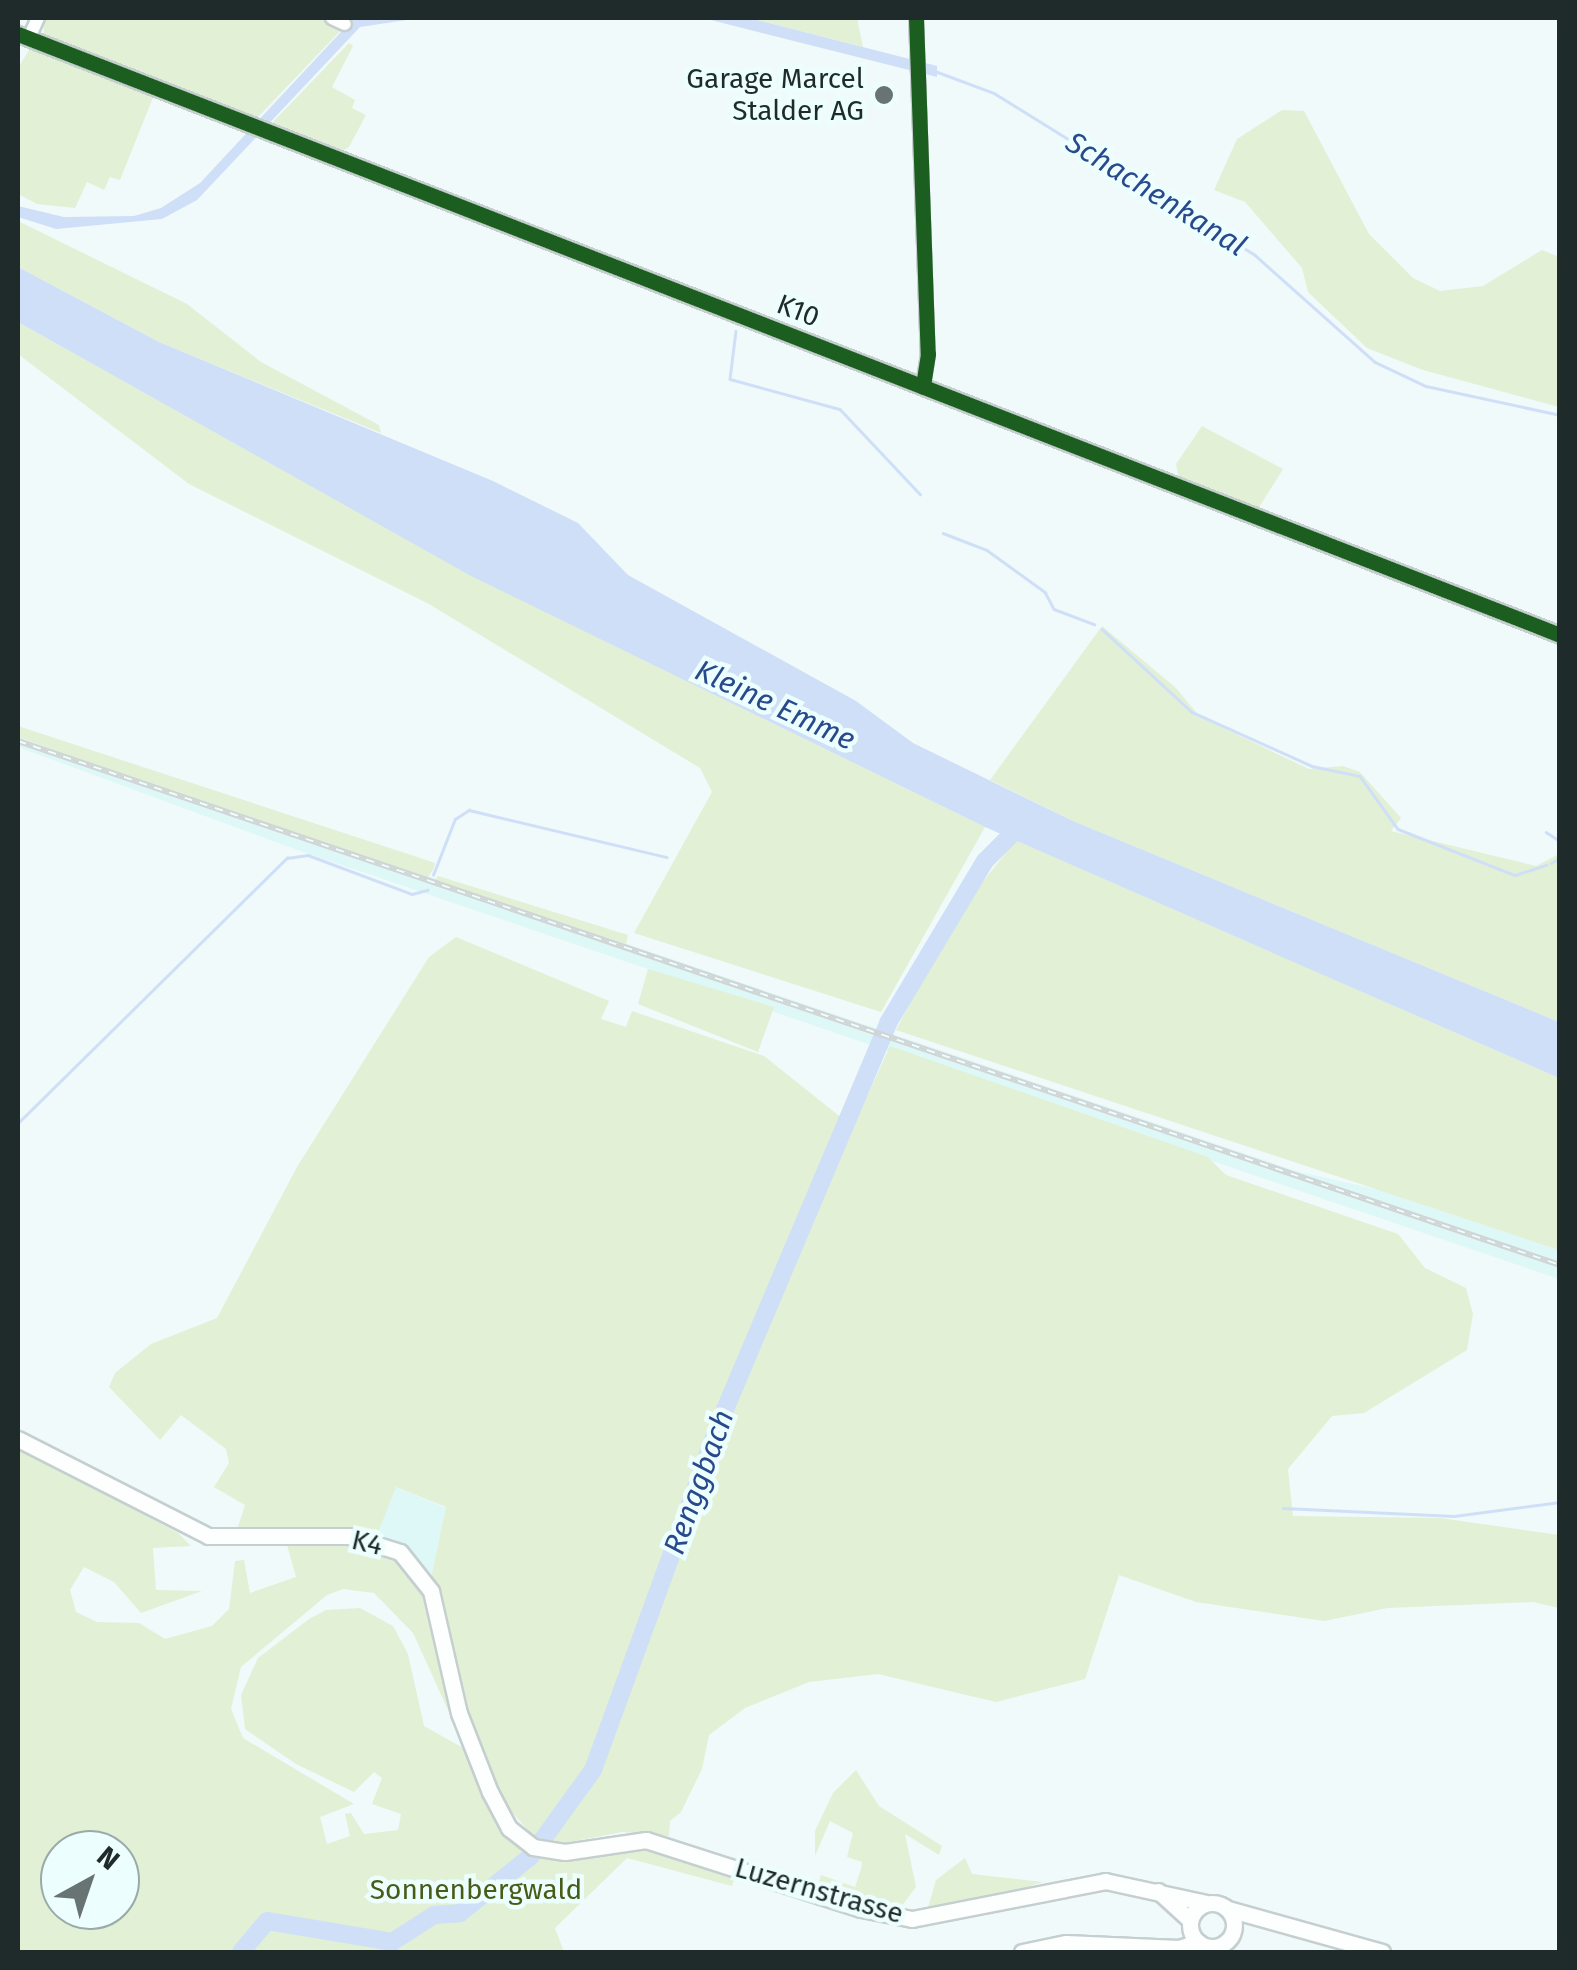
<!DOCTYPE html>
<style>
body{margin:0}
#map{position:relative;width:1577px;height:1970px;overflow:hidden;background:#f0fafa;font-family:"Fira Sans",sans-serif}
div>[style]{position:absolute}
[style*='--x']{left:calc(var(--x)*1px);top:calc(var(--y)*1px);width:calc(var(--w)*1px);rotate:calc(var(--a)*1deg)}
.built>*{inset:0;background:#ddf8f7}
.green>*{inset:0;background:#e2f0d6}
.water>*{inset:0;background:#cfdff8}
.stream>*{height:2.5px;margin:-1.25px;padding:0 1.25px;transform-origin:1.25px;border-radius:1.25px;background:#cfdff8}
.river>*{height:18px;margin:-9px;padding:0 9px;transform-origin:9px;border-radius:9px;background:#cfdff8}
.roads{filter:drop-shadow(2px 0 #c5cfcf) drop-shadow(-2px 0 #c5cfcf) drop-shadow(0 2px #c5cfcf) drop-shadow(0 -2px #c5cfcf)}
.minor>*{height:12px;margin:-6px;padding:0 6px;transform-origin:6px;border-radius:6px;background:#fdfefe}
.major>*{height:15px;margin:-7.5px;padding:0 7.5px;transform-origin:7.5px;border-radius:7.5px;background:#fdfefe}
.major>.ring{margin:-7.5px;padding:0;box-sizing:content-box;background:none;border:15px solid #fdfefe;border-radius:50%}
.rail>*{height:6px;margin-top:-3px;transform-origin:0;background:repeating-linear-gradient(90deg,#ecfefd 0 8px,#d1d4d4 0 16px);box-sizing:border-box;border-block:2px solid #d1d4d4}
.cycleway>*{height:15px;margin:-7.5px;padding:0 7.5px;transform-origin:7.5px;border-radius:7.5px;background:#1b5e20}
.dots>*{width:28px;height:28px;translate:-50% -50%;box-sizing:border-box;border:5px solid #ecfefd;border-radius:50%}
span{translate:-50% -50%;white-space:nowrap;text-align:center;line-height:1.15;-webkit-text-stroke:9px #ecfefd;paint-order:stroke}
.poi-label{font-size:28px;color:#1f2b2a}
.right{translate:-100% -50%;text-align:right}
.street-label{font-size:28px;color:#1f2b2a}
.park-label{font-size:28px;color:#485b17}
.water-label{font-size:30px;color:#284a8d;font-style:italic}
.frame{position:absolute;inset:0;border:20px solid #1f2b2a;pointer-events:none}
.north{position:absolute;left:40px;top:1830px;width:100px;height:100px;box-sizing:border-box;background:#ecfefd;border:2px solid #9aaaa9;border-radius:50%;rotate:40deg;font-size:28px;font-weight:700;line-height:40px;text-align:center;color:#1f2b2a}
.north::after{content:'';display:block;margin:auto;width:35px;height:45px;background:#687373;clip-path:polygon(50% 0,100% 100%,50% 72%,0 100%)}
</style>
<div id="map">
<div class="built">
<i style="clip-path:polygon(18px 737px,1296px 1171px,1379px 1190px,1559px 1250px,1559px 1279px,292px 848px,18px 747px)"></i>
<i style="clip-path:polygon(395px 1487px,446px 1508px,431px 1578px,411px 1551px,377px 1535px)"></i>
</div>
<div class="green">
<i style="clip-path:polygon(43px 18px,327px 18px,345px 26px,257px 118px,44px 34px)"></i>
<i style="clip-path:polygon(749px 18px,857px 18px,863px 47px)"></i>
<i style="clip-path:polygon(349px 43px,353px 46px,332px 87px,355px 100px,352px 108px,366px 115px,349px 147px,343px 151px,272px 123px)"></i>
<i style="clip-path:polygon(31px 47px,154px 95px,120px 180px,110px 177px,104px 190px,87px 182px,75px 208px,37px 204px,18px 194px,18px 68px)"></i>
<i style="clip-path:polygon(1282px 110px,1304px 111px,1369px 234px,1413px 278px,1440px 291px,1483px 286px,1542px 250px,1559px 257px,1559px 407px,1423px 370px,1367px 348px,1308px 292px,1302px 268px,1245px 202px,1214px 190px,1237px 139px)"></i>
<i style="clip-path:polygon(20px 222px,187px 304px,261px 362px,379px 425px,381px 433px,159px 342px,18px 267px)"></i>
<i style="clip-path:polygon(18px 322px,472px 576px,985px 827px,881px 1012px,634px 933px,712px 792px,700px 768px,429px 604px,189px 484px,18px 354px)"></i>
<i style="clip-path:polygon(1202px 426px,1283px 469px,1258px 509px,1179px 478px,1176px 464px)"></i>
<i style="clip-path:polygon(1102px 626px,1176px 688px,1200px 717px,1309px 769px,1343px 766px,1360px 772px,1401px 818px,1391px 831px,1536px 866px,1559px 854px,1559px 1022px,1073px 821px,990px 780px)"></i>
<i style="clip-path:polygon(18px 726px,408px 854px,435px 863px,433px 870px,428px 877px,95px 765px,18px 737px)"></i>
<i style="clip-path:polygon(1016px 840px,1559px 1078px,1559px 1250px,896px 1030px,954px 918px)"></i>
<i style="clip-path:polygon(438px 876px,628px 935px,626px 944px,435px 880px)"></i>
<i style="clip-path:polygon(456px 937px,609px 1001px,601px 1019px,626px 1027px,632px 1011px,764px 1056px,853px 1127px,890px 1046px,1208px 1157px,1226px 1175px,1398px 1234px,1425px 1268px,1466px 1288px,1473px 1314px,1467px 1350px,1364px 1413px,1332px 1416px,1288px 1469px,1293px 1516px,1440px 1518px,1559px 1535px,1559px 1608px,1533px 1602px,1388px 1608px,1324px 1621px,1196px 1602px,1119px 1575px,1085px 1679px,996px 1702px,878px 1674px,809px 1682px,745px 1708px,709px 1735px,702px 1769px,681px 1812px,670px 1821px,669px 1836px,622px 1832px,559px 1844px,534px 1837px,498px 1796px,471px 1734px,431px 1578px,446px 1507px,396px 1487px,377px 1535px,236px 1533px,245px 1505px,214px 1487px,229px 1463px,226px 1449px,181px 1415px,160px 1440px,109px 1387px,115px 1373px,151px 1344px,217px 1318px,297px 1167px,429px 957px)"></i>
<i style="clip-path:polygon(648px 969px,774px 1007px,758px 1052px,638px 1004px)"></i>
<i style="clip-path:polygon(evenodd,18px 1446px,178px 1533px,191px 1546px,153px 1548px,156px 1590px,202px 1591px,141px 1613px,114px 1582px,84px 1567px,70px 1590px,76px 1612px,97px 1622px,139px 1623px,165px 1639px,212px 1626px,229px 1609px,235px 1561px,244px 1560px,250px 1593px,296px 1577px,287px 1545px,355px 1543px,394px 1555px,424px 1590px,456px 1720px,453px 1721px,413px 1633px,374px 1593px,343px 1589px,327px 1595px,241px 1667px,231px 1709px,243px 1738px,354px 1804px,320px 1817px,327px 1844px,350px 1836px,345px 1814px,351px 1813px,364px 1834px,398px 1830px,401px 1814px,372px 1804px,382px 1778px,374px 1772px,354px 1792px,296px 1764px,245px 1729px,241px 1695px,258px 1658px,309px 1619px,326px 1610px,360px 1608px,393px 1626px,408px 1654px,424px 1726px,465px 1749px,500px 1831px,523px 1850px,551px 1859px,634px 1845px,657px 1849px,735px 1876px,732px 1886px,627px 1858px,555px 1928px,564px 1952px,18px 1952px,18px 1446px,60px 1850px,120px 1850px,120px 1910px,60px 1910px,60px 1850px)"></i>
<i style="clip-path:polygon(856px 1770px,879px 1806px,942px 1846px,939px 1855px,905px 1834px,916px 1887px,898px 1911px,818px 1885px,821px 1875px,855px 1887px,861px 1869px,862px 1862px,847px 1857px,853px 1833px,830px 1821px,815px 1856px,815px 1831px,833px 1793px)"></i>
<i style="clip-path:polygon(965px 1858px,972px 1874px,1043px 1882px,959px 1908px,928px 1908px,936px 1880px)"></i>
</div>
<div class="water">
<i style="clip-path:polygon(420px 18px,360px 27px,197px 200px,162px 219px,56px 229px,18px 217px,18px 206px,64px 217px,134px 216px,161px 208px,200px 183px,353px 19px)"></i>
<i style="clip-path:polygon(703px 18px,749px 18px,937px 66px,937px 77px)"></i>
<i style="clip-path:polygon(18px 267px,159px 342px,493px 481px,578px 523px,628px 575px,856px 701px,913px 743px,1073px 821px,1559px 1022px,1559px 1078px,985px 827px,471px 576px,18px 322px)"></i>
</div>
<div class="stream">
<i style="--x:935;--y:71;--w:63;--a:20.4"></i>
<i style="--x:994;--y:93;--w:307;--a:31.8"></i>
<i style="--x:1255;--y:255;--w:161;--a:41.7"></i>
<i style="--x:1375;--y:362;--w:56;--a:25.2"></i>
<i style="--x:1426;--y:386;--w:137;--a:12.2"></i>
<i style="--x:736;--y:331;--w:48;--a:97.1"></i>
<i style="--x:730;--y:379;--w:114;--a:15.3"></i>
<i style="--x:840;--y:409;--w:117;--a:46.7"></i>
<i style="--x:943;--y:533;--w:47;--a:21.1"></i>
<i style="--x:987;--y:550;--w:72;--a:35.9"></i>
<i style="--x:1045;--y:592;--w:19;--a:62"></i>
<i style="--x:1054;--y:609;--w:43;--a:20.6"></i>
<i style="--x:1102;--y:629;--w:122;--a:42.7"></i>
<i style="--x:1192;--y:712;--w:132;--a:24.2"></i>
<i style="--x:1312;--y:766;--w:49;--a:11.8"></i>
<i style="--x:1360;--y:776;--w:65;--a:54.4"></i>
<i style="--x:1398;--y:829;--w:126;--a:21.5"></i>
<i style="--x:1515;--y:875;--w:33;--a:-18"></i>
<i style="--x:1546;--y:832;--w:17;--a:33"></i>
<i style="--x:1551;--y:863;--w:10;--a:-29"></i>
<i style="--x:433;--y:875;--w:60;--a:-68.6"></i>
<i style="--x:455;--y:819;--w:17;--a:-33"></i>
<i style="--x:469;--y:810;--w:203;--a:13.4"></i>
<i style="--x:18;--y:1123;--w:378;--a:-44.6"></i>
<i style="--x:287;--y:858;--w:21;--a:-8"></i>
<i style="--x:308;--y:855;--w:111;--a:20.6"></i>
<i style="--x:412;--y:894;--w:16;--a:-15"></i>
<i style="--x:1283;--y:1508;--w:171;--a:2.7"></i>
<i style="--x:1454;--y:1516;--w:107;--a:-7.5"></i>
</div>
<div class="river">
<i style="--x:241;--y:1952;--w:40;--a:-50"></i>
<i style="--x:267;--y:1921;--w:127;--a:9.5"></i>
<i style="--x:392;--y:1942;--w:50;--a:-32.7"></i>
<i style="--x:434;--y:1915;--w:26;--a:-4"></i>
<i style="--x:460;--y:1913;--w:90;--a:-38.7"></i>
<i style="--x:530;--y:1857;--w:107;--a:-54.1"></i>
<i style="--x:593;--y:1770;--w:374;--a:-70"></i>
<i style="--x:721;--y:1419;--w:430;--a:-67.1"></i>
<i style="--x:888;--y:1023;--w:189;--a:-59.1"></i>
<i style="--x:985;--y:861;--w:57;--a:-45"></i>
</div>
<div class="roads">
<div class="minor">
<i style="--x:332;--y:18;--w:14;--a:25"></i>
<i style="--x:916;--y:18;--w:336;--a:88"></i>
<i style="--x:928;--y:354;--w:33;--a:99"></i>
<i style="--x:29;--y:38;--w:22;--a:-66"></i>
</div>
<div class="major">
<i style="--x:18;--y:34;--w:1655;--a:21.29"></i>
<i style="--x:18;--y:1439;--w:213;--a:27"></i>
<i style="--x:208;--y:1536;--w:141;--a:0"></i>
<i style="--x:349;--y:1536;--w:53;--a:17.4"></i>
<i style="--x:400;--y:1552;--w:50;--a:51.5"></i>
<i style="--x:431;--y:1591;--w:125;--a:77.1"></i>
<i style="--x:459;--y:1713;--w:85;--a:68.6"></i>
<i style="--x:490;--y:1792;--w:41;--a:62.2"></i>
<i style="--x:509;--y:1828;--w:31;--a:38"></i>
<i style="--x:533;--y:1847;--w:32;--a:9"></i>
<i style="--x:565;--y:1852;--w:82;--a:-8.4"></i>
<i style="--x:646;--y:1840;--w:226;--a:17.8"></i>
<i style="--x:861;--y:1909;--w:52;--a:11.1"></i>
<i style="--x:912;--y:1919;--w:197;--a:-11.1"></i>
<i style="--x:1105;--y:1881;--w:103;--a:12.3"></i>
<i style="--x:1158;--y:1891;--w:43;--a:42.2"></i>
<i class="ring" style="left:1190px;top:1903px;width:29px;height:29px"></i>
<i style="--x:1228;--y:1909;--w:160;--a:15.6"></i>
<i style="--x:1022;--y:1952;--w:45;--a:-11.6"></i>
<i style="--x:1066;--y:1943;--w:113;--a:2.5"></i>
<i style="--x:1179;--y:1948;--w:20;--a:-18"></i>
</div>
</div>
<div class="rail">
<i style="--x:18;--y:741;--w:1629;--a:18.77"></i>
</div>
<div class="cycleway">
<i style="--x:916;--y:18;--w:336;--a:88"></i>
<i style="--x:928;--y:354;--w:33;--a:99"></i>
<i style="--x:18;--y:34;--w:1655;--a:21.29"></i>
</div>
<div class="dots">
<i style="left:884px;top:95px;background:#687373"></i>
</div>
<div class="poi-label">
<span class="right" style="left:864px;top:95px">Garage Marcel<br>Stalder AG</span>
</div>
<div class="street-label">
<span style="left:798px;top:311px;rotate:21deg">K10</span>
<span style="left:367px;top:1543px;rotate:13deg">K4</span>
<span style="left:819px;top:1891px;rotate:16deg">Luzernstrasse</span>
</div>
<div class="park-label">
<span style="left:476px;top:1890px">Sonnenbergwald</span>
</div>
<div class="water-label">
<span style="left:1156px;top:194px;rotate:32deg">Schachenkanal</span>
<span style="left:775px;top:705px;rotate:25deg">Kleine Emme</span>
<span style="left:699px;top:1482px;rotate:-70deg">Renggbach</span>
</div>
<div class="frame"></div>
<div class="north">N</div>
</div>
